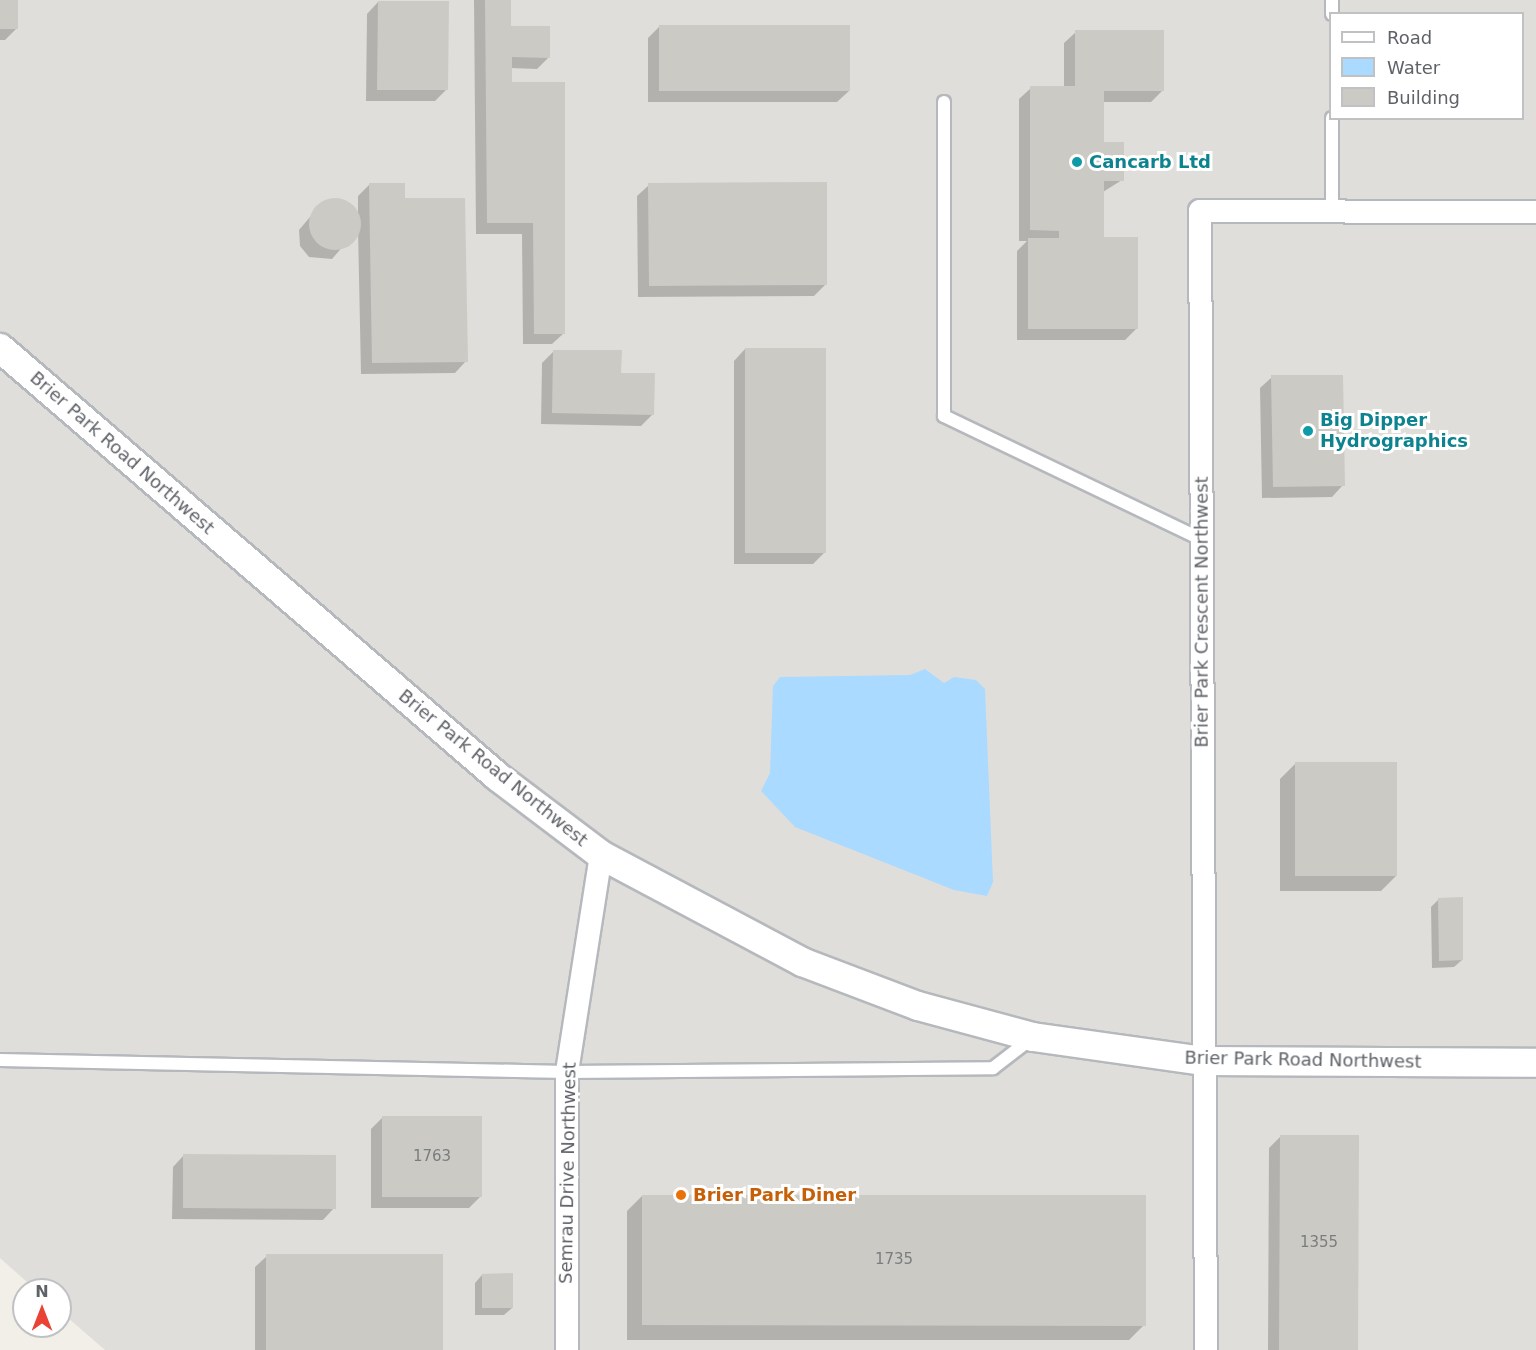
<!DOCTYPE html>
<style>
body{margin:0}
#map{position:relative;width:1536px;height:1350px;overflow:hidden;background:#f1efe8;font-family:"DejaVu Sans",sans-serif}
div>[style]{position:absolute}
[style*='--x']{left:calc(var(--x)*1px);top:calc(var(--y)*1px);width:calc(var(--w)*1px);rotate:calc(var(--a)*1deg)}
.industrial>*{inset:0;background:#e0deda}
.water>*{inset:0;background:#aadaff}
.shadow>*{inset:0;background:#0003}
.building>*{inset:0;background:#cccac5}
.round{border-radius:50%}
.roads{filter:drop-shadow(2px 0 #b5b8bc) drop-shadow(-2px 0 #b5b8bc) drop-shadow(0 2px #b5b8bc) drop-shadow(0 -2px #b5b8bc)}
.service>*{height:12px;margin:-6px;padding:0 6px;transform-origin:6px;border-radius:6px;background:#fff}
.minor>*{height:22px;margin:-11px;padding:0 11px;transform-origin:11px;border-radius:11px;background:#fff}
.tertiary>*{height:28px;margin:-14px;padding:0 14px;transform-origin:14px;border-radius:14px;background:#fff}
.dots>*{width:16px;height:16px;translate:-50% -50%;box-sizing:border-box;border:3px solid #fff;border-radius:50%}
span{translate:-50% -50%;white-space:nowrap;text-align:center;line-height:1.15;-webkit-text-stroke:6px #fff;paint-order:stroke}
.number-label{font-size:15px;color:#7a7d7f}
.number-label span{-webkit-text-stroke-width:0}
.culture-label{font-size:18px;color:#0d838f;font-weight:700}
.left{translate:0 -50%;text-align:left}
.street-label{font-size:18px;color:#5f6368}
.food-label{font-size:18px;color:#c56008;font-weight:700}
.legend{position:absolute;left:1329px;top:12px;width:195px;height:108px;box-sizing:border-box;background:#fff;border:2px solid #bfc1c3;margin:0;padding:8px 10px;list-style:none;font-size:18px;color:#5f6368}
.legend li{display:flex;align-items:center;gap:12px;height:30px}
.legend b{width:30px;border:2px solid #bfc1c3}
.north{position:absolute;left:12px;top:1278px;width:60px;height:60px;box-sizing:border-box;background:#fff;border:2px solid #bfc1c3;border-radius:50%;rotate:0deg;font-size:16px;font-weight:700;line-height:24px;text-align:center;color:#5f6368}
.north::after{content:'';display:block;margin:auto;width:21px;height:27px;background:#ea4335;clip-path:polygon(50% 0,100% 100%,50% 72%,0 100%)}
</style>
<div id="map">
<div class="industrial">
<i style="clip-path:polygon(evenodd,0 0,1536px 0,1536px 1350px,105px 1350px,60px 1311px,60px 1290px,36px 1290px,0 1258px,0 0,1330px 14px,1522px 14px,1522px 118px,1330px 118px,1330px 14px)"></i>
</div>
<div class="water">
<i style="clip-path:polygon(925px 669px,944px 683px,954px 677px,976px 680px,985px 689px,993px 882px,987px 896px,954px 890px,795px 827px,761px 791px,770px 773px,773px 686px,780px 677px,910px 675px)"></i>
</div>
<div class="shadow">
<i style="clip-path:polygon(0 0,17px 0,17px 28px,5px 40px,0 40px)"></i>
<i style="clip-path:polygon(474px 0,509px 0,509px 28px,549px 57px,537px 69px,510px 68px,510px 83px,564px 333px,552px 344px,523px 344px,522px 234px,476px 234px)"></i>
<i style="clip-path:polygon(378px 2px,446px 90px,435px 101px,366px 101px,367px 14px)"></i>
<i style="clip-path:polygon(659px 27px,849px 91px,837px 102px,648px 102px,648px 38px)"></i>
<i style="clip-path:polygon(1076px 32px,1162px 91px,1151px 102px,1102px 102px,1102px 144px,1122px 180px,1103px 192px,1102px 239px,1137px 328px,1125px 340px,1017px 340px,1017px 251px,1027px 241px,1019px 241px,1019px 99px,1031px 88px,1064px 88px,1064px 43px)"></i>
<i style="clip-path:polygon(369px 185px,403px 200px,466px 361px,455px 373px,361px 374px,358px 229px,332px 259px,309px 257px,300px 246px,299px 230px,321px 204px,345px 202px,358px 215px,358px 196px)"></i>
<i style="clip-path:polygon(649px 185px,825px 285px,814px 296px,638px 297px,637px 196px)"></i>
<i style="clip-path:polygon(745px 349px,825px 552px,813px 564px,734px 564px,734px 361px)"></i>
<i style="clip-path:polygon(554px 351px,620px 374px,653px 414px,641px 426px,541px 424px,542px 363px)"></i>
<i style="clip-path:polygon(1272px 377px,1343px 485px,1332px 497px,1262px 498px,1260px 388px)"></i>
<i style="clip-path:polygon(1295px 764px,1396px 876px,1381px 891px,1280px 891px,1280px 779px)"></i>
<i style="clip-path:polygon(1439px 899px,1462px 960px,1454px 967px,1432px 968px,1431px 907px)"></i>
<i style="clip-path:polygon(382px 1118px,481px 1196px,469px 1208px,371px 1208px,371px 1129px)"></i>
<i style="clip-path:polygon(1281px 1136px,1356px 1350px,1268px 1350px,1269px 1148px)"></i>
<i style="clip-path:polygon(184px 1155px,334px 1208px,323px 1220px,172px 1219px,173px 1167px)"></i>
<i style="clip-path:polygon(642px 1196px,1144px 1325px,1129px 1340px,627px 1340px,627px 1211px)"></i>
<i style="clip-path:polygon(267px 1256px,442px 1350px,255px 1350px,255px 1267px)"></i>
<i style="clip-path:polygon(482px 1275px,512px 1308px,504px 1315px,475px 1315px,475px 1283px)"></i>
</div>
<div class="building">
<i style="clip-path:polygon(0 0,18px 0,18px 29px,0 29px)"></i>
<i style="clip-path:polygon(485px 0,511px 0,511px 26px,550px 26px,550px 58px,512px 57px,512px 82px,565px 82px,565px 334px,534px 334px,533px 223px,487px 223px)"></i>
<i style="clip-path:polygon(378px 1px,449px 1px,448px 90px,377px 90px)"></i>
<i style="clip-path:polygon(659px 25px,850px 25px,850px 91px,659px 91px)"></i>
<i style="clip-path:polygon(1075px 30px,1164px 30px,1164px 91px,1104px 91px,1104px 142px,1124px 142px,1124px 181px,1104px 181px,1104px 237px,1138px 237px,1138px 329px,1028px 329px,1028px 238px,1059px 238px,1059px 231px,1030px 230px,1030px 86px,1075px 86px)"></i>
<i style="clip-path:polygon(827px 182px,827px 285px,649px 286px,648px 183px)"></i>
<i style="clip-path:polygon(369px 183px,405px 183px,405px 198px,465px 198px,468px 362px,372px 363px)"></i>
<i class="round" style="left:309px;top:198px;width:52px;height:52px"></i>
<i style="clip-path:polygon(745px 348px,826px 348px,826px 553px,745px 553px)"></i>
<i style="clip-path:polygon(553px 350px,622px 350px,621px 373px,655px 373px,654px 415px,552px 413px)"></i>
<i style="clip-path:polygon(1271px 375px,1343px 375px,1345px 486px,1273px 487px)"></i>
<i style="clip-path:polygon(1295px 762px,1397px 762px,1397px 876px,1295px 876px)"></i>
<i style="clip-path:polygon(1463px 897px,1463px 960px,1439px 961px,1438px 898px)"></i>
<i style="clip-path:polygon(382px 1116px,482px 1116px,482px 1197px,382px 1197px)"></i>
<i style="clip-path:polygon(1280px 1135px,1359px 1135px,1358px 1350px,1279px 1350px)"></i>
<i style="clip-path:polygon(183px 1154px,336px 1155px,336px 1209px,183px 1208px)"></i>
<i style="clip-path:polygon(642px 1195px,1146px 1195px,1146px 1326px,642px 1325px)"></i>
<i style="clip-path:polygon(266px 1254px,443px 1254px,443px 1350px,266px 1350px)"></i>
<i style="clip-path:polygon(513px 1273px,513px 1308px,482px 1308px,482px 1274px)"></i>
</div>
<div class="roads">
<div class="service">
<i style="--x:1332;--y:0;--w:14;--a:90"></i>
<i style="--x:944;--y:102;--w:314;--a:90"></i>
<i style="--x:944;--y:416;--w:285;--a:25.6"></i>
<i style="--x:1332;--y:118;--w:93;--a:90"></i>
<i style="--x:0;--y:1060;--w:567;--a:1.21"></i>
<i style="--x:567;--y:1072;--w:426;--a:-0.5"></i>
<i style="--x:993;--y:1068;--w:49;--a:-37.6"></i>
</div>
<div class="minor">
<i style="--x:567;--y:1350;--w:278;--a:-90"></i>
<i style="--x:567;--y:1072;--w:220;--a:-81.1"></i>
<i style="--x:1206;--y:1350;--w:1139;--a:-90.3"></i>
<i style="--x:1200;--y:211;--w:336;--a:0.2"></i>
</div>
<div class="tertiary">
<i style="--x:0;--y:348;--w:657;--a:40.74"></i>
<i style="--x:498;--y:777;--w:129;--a:37.1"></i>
<i style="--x:601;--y:855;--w:228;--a:28"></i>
<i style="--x:802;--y:962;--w:124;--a:20.8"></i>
<i style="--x:918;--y:1006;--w:119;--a:15.1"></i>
<i style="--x:1033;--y:1037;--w:173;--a:8"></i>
<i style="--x:1204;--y:1061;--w:332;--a:0.3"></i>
</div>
</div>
<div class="dots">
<i style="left:1077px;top:162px;background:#0f9aa8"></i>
<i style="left:1308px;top:431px;background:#0f9aa8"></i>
<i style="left:681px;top:1195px;background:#e8710a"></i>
</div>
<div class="number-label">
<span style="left:432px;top:1157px">1763</span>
<span style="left:1319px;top:1243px">1355</span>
<span style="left:894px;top:1260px">1735</span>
</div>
<div class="culture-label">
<span class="left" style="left:1089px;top:162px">Cancarb Ltd</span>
<span class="left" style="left:1320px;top:431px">Big Dipper<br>Hydrographics</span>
</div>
<div class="street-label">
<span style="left:122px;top:453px;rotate:41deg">Brier Park Road Northwest</span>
<span style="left:1202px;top:612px;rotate:-90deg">Brier Park Crescent Northwest</span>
<span style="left:493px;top:768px;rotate:39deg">Brier Park Road Northwest</span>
<span style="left:1303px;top:1060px;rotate:1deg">Brier Park Road Northwest</span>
<span style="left:568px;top:1173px;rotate:-89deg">Semrau Drive Northwest</span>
</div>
<div class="food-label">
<span class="left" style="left:693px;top:1195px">Brier Park Diner</span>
</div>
<ul class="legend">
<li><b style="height:8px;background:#fff"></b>Road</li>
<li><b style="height:16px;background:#aadaff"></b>Water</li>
<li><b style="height:16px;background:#cccac5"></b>Building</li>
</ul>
<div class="north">N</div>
</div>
